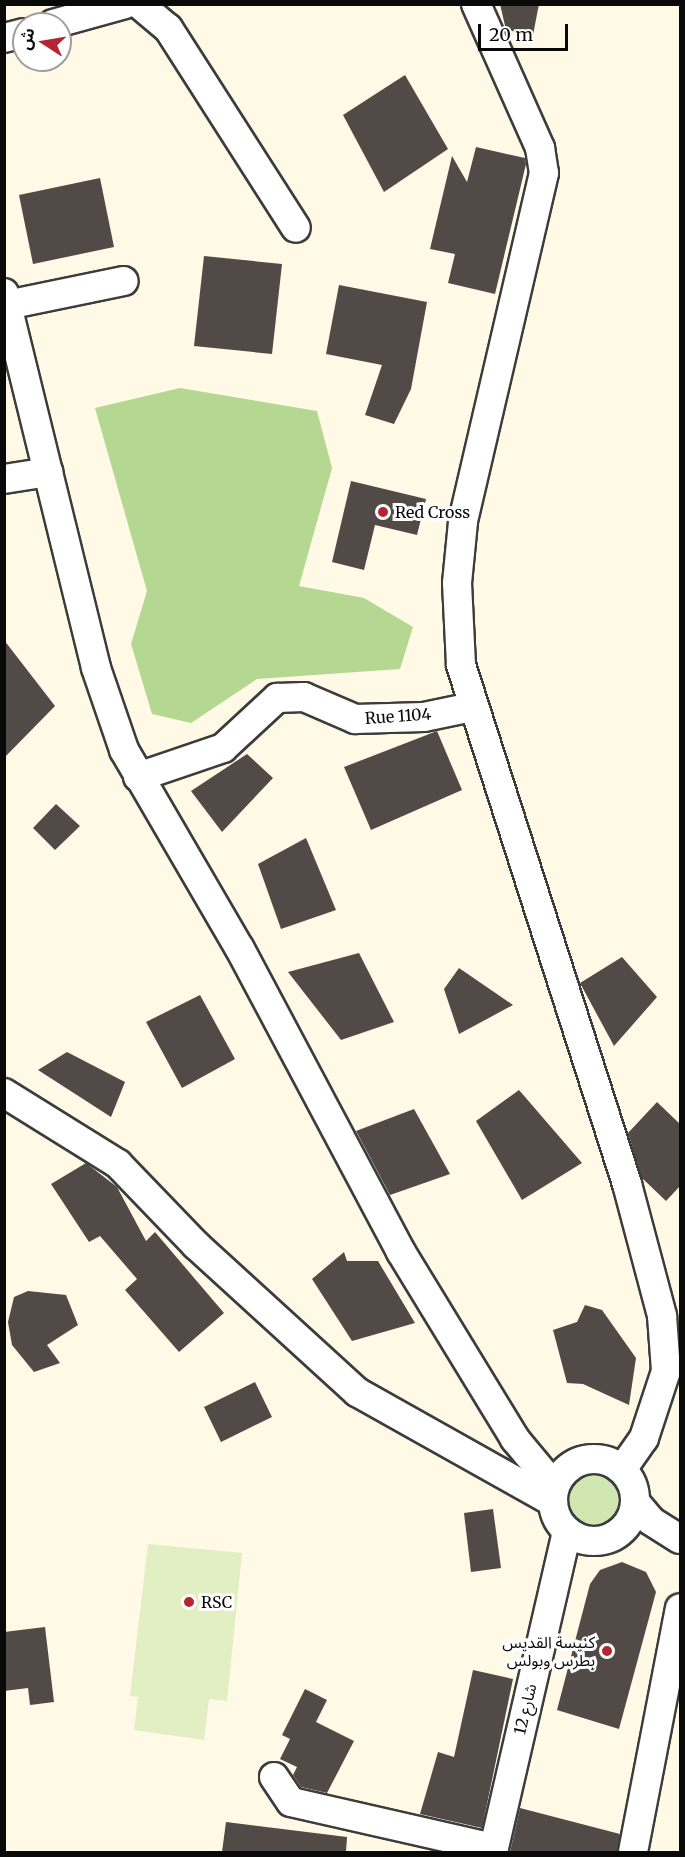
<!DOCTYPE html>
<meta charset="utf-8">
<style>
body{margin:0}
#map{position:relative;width:685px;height:1857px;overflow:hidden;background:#fff9e6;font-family:Merriweather,"Noto Sans Arabic",serif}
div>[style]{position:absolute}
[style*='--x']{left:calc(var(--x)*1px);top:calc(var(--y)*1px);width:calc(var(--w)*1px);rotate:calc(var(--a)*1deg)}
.green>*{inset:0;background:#d0e7b2}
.round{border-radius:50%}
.forest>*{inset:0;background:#b4d891}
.pitch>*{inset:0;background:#e1efc3}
.building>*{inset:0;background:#524a46}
.roads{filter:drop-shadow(2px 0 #3c3c3c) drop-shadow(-2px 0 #3c3c3c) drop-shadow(0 2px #3c3c3c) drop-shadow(0 -2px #3c3c3c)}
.minor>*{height:28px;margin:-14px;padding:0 14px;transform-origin:14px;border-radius:14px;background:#fff}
.minor>.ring{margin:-14px;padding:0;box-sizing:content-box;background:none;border:28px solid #fff;border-radius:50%}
.dots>*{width:16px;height:16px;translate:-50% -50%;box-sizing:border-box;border:3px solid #fff;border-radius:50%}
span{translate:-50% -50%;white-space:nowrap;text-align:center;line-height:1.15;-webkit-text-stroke:6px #fff;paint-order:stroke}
.poi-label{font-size:16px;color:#090909}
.left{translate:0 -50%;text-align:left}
.right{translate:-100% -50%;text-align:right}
.street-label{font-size:16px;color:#090909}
.frame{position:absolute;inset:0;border:6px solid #090909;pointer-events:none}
.north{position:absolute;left:12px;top:12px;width:60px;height:60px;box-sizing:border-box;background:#fff;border:2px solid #9d9d9d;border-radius:50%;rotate:282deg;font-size:16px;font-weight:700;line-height:24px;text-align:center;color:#090909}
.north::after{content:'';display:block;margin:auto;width:21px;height:27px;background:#b72431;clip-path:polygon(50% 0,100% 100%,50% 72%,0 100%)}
.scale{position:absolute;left:478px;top:24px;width:90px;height:27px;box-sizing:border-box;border:3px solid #090909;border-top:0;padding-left:8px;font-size:18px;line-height:21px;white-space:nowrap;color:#090909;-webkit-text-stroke:4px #fff;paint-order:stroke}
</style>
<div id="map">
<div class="green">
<i class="round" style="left:568px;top:1475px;width:52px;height:52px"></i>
</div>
<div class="forest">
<i style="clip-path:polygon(180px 388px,317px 411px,332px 468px,299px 586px,364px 598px,413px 627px,400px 669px,257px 679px,191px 723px,152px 714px,131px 644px,147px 591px,95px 408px)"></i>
</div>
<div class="pitch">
<i style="clip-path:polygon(148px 1544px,242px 1553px,227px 1701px,209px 1699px,204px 1740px,134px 1730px,138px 1697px,130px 1696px)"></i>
</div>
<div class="building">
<i style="clip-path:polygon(500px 4px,539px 4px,533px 35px,506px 30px)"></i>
<i style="clip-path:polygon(405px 75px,448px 149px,384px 192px,343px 115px)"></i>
<i style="clip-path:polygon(476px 147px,525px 158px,526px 164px,495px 294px,448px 283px,455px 254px,430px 249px,452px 156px,467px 182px)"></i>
<i style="clip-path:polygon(100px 178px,114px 247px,33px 264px,19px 195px)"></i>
<i style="clip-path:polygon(204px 256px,282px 264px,272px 354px,194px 346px)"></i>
<i style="clip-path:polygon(339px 285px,427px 302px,411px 389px,394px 424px,365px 415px,382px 365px,326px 354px)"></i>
<i style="clip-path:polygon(351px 481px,426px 499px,417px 535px,375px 525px,364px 570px,332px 562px)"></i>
<i style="clip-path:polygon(4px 640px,55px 706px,4px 758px)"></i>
<i style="clip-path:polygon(437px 731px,462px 790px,371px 830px,344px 767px)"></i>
<i style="clip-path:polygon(247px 754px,273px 778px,222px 832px,191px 791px)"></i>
<i style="clip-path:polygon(56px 804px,80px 826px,55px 850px,33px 828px)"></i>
<i style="clip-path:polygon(306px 838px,336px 910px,281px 929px,258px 864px)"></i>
<i style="clip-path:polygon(359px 953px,394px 1022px,341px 1040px,288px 972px)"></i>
<i style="clip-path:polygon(622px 957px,657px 997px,614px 1046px,580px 983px)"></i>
<i style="clip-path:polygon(459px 968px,513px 1005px,459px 1034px,444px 989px)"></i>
<i style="clip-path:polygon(200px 995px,235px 1059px,182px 1088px,146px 1022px)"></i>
<i style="clip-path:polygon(67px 1052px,125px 1082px,111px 1117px,38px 1070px)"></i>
<i style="clip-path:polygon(519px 1090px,582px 1163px,522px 1200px,476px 1121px)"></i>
<i style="clip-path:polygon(657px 1102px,681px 1125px,681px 1185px,666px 1201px,642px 1178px,628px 1133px)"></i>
<i style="clip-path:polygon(414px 1109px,450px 1174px,390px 1195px,356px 1131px)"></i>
<i style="clip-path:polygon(86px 1163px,117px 1187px,146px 1241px,155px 1232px,224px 1313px,179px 1352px,125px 1290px,137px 1279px,100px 1236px,89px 1242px,51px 1184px)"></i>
<i style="clip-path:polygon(344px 1252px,347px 1261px,378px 1261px,415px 1323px,352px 1341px,312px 1279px)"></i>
<i style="clip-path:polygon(28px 1291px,66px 1295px,78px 1325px,47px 1345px,60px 1363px,34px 1372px,12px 1345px,8px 1322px,14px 1297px)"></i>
<i style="clip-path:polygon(585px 1305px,602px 1310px,636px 1358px,629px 1405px,583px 1384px,567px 1383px,553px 1330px,577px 1322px)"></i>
<i style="clip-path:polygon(255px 1382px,272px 1417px,221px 1442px,204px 1407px)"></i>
<i style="clip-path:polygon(493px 1509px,501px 1568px,471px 1572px,464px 1513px)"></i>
<i style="clip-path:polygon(622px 1562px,646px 1572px,656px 1592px,619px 1729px,557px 1710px,590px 1584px,600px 1570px)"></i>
<i style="clip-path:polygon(45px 1627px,54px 1702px,30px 1705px,28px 1688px,4px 1691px,4px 1632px)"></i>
<i style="clip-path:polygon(473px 1670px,513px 1679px,482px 1828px,420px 1814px,438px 1752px,454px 1757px)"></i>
<i style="clip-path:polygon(305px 1689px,327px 1700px,316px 1722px,354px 1741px,327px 1793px,301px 1787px,293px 1775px,297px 1767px,280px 1759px,290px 1739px,282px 1735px)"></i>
<i style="clip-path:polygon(520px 1808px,620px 1834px,617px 1852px,510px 1852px)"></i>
<i style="clip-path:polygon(226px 1822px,347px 1837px,346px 1852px,222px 1852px)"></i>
</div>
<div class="roads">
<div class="minor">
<i style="--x:139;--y:4;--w:38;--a:40"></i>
<i style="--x:168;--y:28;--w:237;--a:57.4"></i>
<i style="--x:476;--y:4;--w:158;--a:66"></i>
<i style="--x:540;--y:148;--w:25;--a:81"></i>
<i style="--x:544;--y:173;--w:358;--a:103.1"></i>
<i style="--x:463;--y:522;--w:61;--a:95.6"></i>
<i style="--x:457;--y:583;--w:82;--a:87.2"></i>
<i style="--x:461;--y:665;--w:545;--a:72.26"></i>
<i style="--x:627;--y:1184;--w:137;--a:75.1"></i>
<i style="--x:662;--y:1316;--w:55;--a:85.8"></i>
<i style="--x:666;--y:1371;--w:71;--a:108.2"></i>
<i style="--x:644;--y:1438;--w:38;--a:125"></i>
<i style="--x:53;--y:24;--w:75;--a:-15.5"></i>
<i style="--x:4;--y:38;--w:21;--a:-14"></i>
<i style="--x:4;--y:293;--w:386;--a:76.2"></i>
<i style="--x:96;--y:668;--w:87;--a:71.1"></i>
<i style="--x:124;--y:750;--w:230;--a:59.8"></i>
<i style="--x:240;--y:949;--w:343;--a:62"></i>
<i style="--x:401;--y:1252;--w:219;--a:58.6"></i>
<i style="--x:515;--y:1439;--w:62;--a:50.2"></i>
<i style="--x:7;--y:305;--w:119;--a:-11.6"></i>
<i style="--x:4;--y:479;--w:45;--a:-9"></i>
<i style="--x:138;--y:777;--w:90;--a:-18.8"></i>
<i style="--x:223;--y:748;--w:74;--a:-42.8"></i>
<i style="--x:277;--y:698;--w:27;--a:-2"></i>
<i style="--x:304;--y:697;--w:56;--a:23.3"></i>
<i style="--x:355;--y:719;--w:69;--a:-1.7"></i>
<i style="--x:424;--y:717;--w:49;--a:-11.8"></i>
<i style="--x:4;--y:1093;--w:134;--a:31.9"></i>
<i style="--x:118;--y:1164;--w:112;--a:46.1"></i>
<i style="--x:196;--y:1245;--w:218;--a:42.4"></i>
<i style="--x:357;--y:1392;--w:225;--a:29.3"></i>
<i class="ring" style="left:553px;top:1459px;width:54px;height:54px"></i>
<i style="--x:636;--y:1503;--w:23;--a:50"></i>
<i style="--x:651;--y:1521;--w:34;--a:32"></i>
<i style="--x:274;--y:1777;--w:30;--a:56"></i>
<i style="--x:291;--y:1802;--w:208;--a:12.8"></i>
<i style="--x:493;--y:1852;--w:329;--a:-77"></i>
<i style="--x:633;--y:1852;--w:248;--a:-79.1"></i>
</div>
</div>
<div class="dots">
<i style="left:383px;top:512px;background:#b72431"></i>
<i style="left:189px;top:1602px;background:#b72431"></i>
<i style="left:607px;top:1651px;background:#b72431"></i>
</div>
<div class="poi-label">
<span class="left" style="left:395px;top:512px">Red Cross</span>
<span class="left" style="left:201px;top:1602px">RSC</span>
<span class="right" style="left:595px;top:1651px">كنيسة القديس<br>بطرس وبولس</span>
</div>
<div class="street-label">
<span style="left:398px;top:716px;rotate:-4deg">Rue 1104</span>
<span style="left:525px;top:1709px;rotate:-77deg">شارع 12</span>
</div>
<div class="frame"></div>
<div class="north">ش</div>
<div class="scale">20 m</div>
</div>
